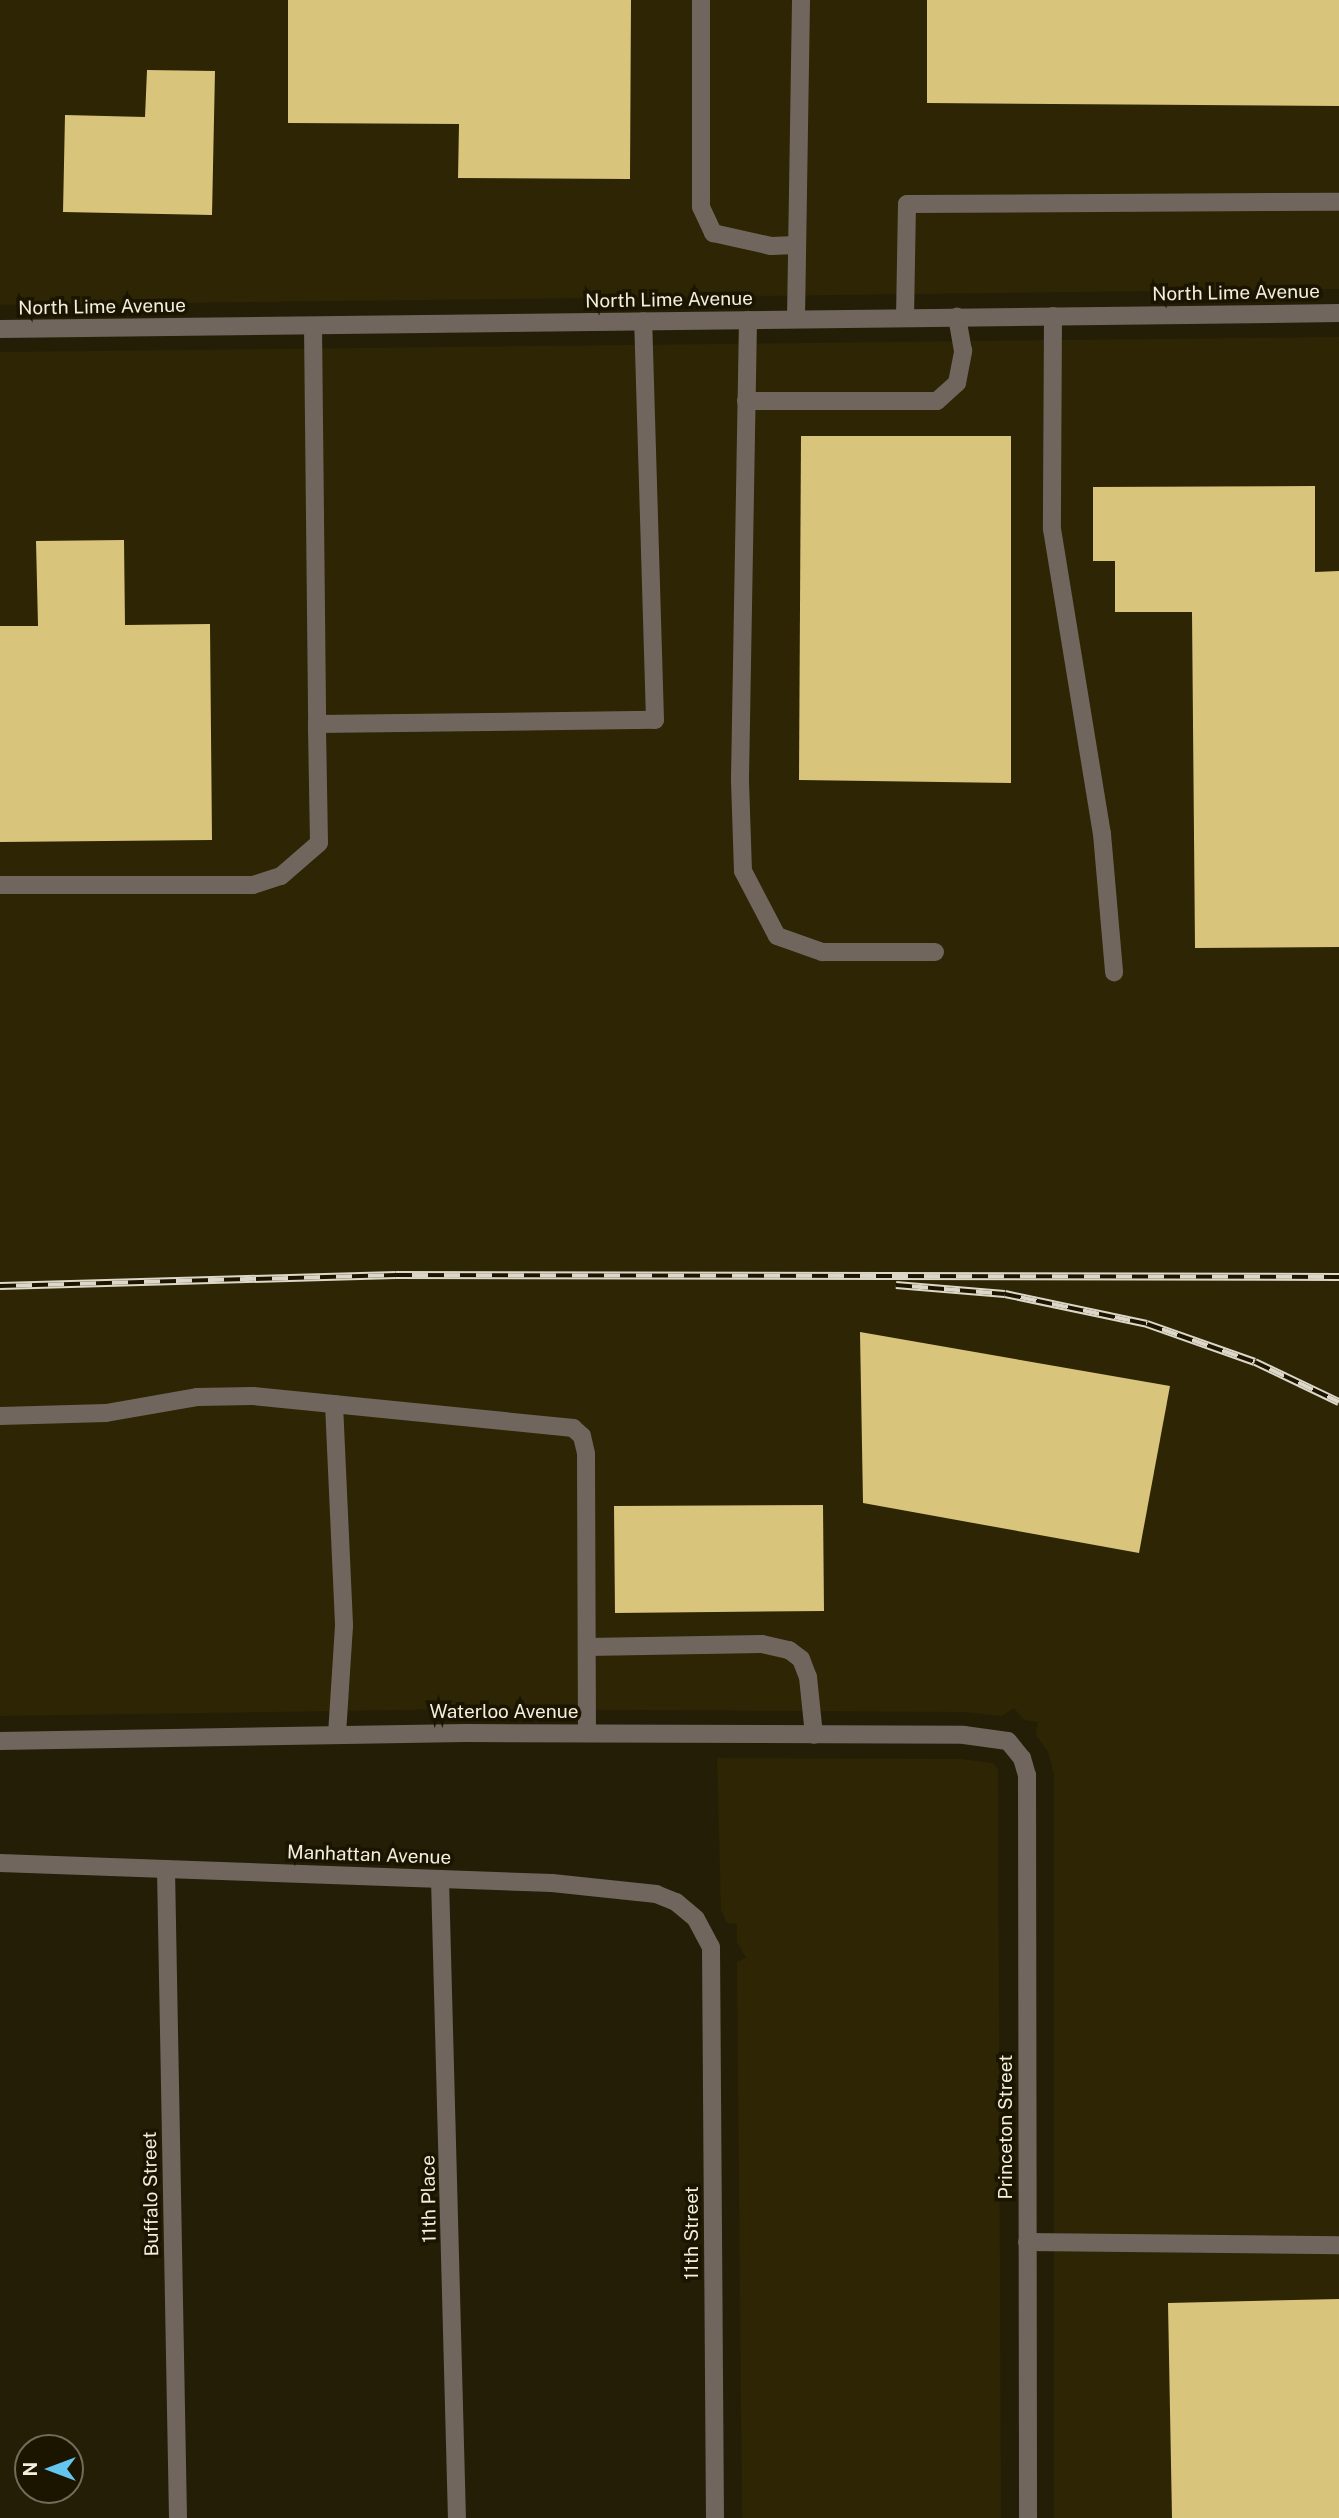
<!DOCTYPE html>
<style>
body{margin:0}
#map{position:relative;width:1339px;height:2518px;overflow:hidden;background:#251e06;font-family:"Public Sans",sans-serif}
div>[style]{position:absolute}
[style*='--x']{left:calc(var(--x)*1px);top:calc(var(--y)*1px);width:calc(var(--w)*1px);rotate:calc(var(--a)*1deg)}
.built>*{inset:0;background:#2e2504}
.building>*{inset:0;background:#d9c47b}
.service>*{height:18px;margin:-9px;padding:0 9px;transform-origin:9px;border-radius:9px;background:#70665e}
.minor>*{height:18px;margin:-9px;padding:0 9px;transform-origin:9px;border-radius:9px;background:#70665e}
.tertiary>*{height:18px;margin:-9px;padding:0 9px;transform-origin:9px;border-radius:9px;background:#70665e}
.rail>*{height:8px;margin-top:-4px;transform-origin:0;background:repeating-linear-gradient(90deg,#1b1500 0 16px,#dcd7c8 0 32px);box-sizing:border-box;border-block:2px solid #dcd7c8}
span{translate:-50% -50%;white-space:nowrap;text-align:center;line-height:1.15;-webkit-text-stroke:7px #1b1500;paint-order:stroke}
.street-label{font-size:19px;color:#f2eee0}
.north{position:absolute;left:14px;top:2434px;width:70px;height:70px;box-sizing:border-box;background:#1b1500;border:2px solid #716c5a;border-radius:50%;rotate:270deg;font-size:19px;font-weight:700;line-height:28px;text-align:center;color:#f2eee0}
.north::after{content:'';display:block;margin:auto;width:24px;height:32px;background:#64c5ee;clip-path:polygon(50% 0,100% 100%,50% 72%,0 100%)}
</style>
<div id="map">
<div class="built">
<i style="clip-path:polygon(0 0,1339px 0,1339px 289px,0 305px)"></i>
<i style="clip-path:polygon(1339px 337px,1339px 2518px,1054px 2518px,1054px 1775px,1048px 1752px,1036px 1735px,1038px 1722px,1024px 1720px,1014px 1708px,1002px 1716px,964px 1712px,465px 1709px,0 1716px,0 352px)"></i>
<i style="clip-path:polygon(717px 1758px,961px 1759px,993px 1763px,998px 1768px,1001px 2518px,742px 2518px,737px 1962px,746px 1958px,737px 1942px,737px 1924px,727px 1923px,721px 1910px)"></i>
</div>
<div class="building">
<i style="clip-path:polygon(288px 0,631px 0,630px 179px,458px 178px,459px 124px,288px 123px)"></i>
<i style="clip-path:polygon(927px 0,1339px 0,1339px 106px,927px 103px)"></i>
<i style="clip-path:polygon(147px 70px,215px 71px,212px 215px,63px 212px,65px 115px,145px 117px)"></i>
<i style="clip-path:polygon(801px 436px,1011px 436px,1011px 783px,799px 780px)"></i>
<i style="clip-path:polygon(1315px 486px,1315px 572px,1339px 571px,1339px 947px,1195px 948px,1192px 612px,1115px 612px,1115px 561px,1093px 561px,1093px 487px)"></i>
<i style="clip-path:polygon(124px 540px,125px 625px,210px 624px,212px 840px,0 842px,0 626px,38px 626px,36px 541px)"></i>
<i style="clip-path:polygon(860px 1332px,1170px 1386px,1139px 1553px,863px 1503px)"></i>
<i style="clip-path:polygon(823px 1505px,824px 1611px,615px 1613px,614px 1506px)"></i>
<i style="clip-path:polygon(1339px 2299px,1339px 2518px,1172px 2518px,1168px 2303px)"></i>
</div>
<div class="service">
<i style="--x:701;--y:0;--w:207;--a:90"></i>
<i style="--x:701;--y:207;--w:29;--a:65"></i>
<i style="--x:713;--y:233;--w:59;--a:12.6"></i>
<i style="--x:771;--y:246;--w:26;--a:-2"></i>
<i style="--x:1053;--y:316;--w:213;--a:90.3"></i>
<i style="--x:1052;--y:529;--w:309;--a:80.7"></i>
<i style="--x:1102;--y:834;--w:139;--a:85"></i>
<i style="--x:905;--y:318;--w:114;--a:-89"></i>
<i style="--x:907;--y:204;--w:432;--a:-0.3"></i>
<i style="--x:796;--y:319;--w:319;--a:-89.1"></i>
<i style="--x:748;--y:320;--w:461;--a:91"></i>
<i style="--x:740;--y:781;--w:90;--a:88.1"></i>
<i style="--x:743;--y:871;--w:73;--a:62.4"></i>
<i style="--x:777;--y:936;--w:48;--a:19.6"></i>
<i style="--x:822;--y:952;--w:113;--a:0"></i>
<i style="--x:313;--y:326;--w:398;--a:89.4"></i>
<i style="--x:746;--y:401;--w:191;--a:0"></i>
<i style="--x:937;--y:401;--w:27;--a:-42"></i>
<i style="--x:957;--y:383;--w:33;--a:-79"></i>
<i style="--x:963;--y:351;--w:35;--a:-100"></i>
<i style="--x:0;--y:885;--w:253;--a:0"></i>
<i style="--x:253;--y:885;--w:29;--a:-18"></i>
<i style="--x:281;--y:876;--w:50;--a:-41"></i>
<i style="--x:319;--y:843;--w:119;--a:-91"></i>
<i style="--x:317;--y:724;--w:338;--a:-0.7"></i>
<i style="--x:655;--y:720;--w:399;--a:-91.7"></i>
<i style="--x:334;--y:1404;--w:222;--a:87.4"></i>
<i style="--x:344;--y:1626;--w:109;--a:93.7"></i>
<i style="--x:0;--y:1416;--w:106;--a:-1.6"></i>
<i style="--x:106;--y:1413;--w:92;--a:-10"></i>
<i style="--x:197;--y:1397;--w:56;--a:-1"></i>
<i style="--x:253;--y:1396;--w:322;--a:5.7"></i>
<i style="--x:573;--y:1428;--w:12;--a:42"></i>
<i style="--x:582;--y:1436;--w:18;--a:77"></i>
<i style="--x:586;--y:1454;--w:279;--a:89.8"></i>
<i style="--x:587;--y:1647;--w:175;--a:-1"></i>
<i style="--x:762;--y:1644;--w:28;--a:13"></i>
<i style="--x:789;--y:1650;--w:15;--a:37"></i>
<i style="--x:801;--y:1659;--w:19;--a:69"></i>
<i style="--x:808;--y:1677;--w:58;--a:84.1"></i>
<i style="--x:1027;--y:2242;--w:312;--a:0.6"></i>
</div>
<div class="minor">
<i style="--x:0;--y:1741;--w:465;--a:-1"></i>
<i style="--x:465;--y:1733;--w:499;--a:0.2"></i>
<i style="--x:964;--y:1735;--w:44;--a:7.8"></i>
<i style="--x:1008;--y:1741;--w:22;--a:51"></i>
<i style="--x:1022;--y:1758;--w:18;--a:74"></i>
<i style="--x:1027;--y:1775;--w:743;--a:89.92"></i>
<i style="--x:0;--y:1863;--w:552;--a:2.08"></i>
<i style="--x:552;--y:1883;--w:105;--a:6"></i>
<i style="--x:656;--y:1894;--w:22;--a:22"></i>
<i style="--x:676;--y:1902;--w:26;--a:40"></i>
<i style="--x:696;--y:1919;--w:32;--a:62"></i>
<i style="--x:711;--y:1947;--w:571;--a:89.6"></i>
<i style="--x:166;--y:1869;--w:649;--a:88.94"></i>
<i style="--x:440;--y:1879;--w:639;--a:88.48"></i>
</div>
<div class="tertiary">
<i style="--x:0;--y:329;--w:1339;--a:-0.68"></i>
</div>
<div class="rail">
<i style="--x:896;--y:1285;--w:109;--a:4.7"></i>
<i style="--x:1005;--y:1294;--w:145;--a:11.9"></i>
<i style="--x:1147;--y:1324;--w:114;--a:19.4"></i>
<i style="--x:1255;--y:1362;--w:93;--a:25.5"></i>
<i style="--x:0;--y:1286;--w:396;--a:-1.6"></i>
<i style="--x:396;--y:1275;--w:943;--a:0.12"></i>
</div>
<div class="street-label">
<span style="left:1236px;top:293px;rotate:-1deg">North Lime Avenue</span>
<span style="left:669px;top:300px;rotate:-1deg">North Lime Avenue</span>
<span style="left:102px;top:307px;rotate:-1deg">North Lime Avenue</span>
<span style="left:504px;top:1712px">Waterloo Avenue</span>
<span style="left:369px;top:1855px;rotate:2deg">Manhattan Avenue</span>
<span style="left:1006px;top:2127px;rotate:-90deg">Princeton Street</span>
<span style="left:151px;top:2194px;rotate:-91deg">Buffalo Street</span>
<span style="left:429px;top:2199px;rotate:-91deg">11th Place</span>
<span style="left:692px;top:2233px;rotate:-90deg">11th Street</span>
</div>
<div class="north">N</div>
</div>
